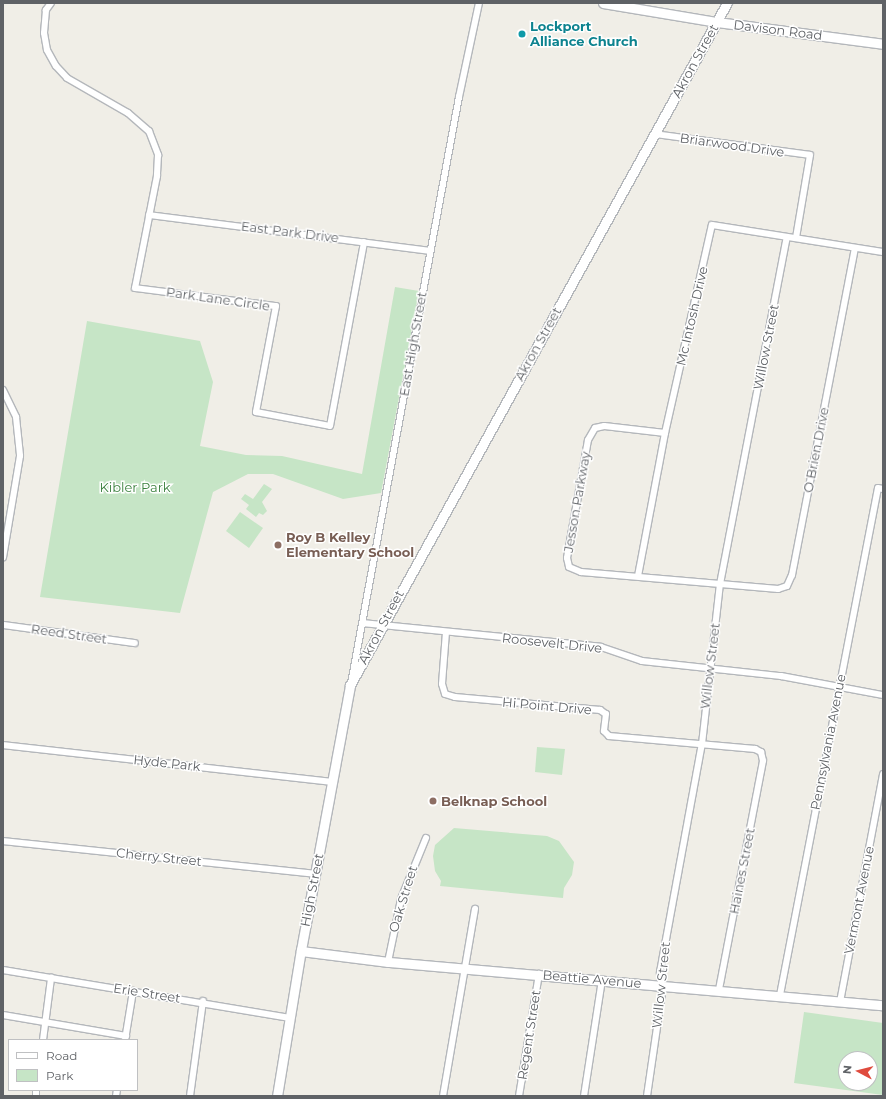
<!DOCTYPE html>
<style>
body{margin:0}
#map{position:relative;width:886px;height:1099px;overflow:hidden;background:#f0eee7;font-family:Montserrat,sans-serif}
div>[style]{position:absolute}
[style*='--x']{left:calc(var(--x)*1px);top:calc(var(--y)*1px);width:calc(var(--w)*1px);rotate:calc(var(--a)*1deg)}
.green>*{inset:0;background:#c6e5c6}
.roads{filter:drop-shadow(1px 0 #b4b7bb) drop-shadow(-1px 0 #b4b7bb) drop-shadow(0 1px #b4b7bb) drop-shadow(0 -1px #b4b7bb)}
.street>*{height:6px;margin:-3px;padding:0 3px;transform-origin:3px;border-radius:3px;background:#fff}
.secondary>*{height:9px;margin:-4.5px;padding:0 4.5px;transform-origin:4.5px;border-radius:4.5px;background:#fff}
.dots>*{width:11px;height:11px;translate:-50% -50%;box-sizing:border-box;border:2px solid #fff;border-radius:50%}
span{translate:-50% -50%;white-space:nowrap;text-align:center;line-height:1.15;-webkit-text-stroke:3px #fff;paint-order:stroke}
.culture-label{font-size:13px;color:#0d838f;font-weight:700}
.left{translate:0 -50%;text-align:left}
.street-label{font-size:13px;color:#5f6266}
.park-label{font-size:13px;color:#3b813e}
.education-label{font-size:13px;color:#785e54;font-weight:700}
.frame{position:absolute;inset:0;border:4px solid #5f6266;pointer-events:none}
.legend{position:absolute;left:8px;top:1039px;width:130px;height:52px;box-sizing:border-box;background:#fff;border:1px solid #bfc0c2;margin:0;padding:5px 7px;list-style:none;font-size:12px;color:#5f6266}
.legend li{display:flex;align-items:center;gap:8px;height:20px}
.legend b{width:20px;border:1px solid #bfc0c2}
.north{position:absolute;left:838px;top:1051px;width:40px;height:40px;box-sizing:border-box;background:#fff;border:1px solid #bfc0c2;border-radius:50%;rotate:277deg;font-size:11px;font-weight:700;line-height:16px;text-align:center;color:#5f6266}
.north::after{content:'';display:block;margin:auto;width:14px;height:18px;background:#df4b3e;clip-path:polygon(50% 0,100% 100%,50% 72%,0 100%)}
</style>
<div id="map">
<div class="green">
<i style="clip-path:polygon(395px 287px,419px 291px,381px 493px,343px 499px,273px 474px,248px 474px,213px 492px,180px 613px,40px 597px,87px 321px,200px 341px,213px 382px,200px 446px,246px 455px,282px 456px,362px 474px)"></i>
<i style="clip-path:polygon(264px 484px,272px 489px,262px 502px,267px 511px,263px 515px,259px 513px,256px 517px,246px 509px,249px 505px,241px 499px,245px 494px,253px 499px)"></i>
<i style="clip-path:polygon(240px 512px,263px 528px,249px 548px,226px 531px)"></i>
<i style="clip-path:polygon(537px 747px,565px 749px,562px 775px,535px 772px)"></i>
<i style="clip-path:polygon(454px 828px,547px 836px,559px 841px,574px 862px,572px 875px,564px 888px,563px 898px,440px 886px,441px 881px,435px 871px,433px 856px,435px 845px)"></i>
<i style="clip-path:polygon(evenodd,804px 1012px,883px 1023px,883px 1095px,794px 1083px,804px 1012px,846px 1059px,870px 1059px,870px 1083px,846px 1083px,846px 1059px)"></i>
</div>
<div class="roads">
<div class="street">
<i style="--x:51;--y:3;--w:9;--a:126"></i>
<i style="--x:46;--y:10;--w:23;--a:95"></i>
<i style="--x:44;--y:33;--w:17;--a:80"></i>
<i style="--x:47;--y:50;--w:18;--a:61"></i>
<i style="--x:56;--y:66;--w:16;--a:47"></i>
<i style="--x:67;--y:78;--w:70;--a:29.8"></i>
<i style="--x:128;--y:113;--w:28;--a:41"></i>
<i style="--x:149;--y:131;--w:26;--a:69"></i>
<i style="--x:158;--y:155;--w:21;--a:93"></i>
<i style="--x:157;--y:176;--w:114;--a:101.1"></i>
<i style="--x:135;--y:288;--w:142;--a:7.3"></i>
<i style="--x:276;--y:306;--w:108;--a:100.7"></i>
<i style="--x:256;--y:412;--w:75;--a:10.7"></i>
<i style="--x:330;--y:426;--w:187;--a:-79.5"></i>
<i style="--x:655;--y:134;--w:156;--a:7.7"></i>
<i style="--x:810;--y:155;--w:84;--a:99.6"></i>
<i style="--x:149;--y:215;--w:283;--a:7.3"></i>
<i style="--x:3;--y:390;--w:30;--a:64"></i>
<i style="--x:16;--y:417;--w:39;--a:84"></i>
<i style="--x:20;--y:456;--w:103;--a:99.5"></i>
<i style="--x:665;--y:433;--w:61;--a:-173.5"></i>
<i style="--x:604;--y:426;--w:9;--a:167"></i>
<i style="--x:595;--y:428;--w:14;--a:120"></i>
<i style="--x:588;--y:440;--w:120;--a:100.1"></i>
<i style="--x:567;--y:558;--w:9;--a:77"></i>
<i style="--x:569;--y:567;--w:13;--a:23"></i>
<i style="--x:581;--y:572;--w:198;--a:4.9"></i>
<i style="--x:778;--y:589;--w:9;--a:-18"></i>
<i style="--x:787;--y:586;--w:12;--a:-66"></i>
<i style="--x:792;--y:575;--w:333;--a:-79.1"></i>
<i style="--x:638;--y:576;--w:146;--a:-79.3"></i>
<i style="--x:665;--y:433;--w:213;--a:-77.3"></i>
<i style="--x:712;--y:225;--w:173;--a:9"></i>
<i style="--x:362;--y:623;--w:240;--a:5.7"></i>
<i style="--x:601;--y:647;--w:43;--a:18.9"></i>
<i style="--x:642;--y:661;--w:140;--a:6.2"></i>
<i style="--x:781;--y:676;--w:104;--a:10.6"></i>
<i style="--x:3;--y:625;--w:133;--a:7.8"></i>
<i style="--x:446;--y:632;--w:52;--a:94.4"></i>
<i style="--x:442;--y:684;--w:10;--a:73"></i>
<i style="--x:445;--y:694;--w:10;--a:17"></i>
<i style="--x:455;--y:697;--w:146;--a:5.1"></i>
<i style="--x:600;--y:710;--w:7;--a:34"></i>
<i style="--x:606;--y:714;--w:17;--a:97"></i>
<i style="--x:604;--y:731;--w:7;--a:45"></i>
<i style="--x:609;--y:736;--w:147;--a:5.1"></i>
<i style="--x:755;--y:749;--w:7;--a:27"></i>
<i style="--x:761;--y:752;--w:9;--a:77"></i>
<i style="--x:763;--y:761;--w:232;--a:100.9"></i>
<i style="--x:352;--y:678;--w:591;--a:-79.57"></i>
<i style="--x:459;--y:97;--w:96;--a:-78"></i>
<i style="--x:3;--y:745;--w:331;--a:6.4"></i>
<i style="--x:3;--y:841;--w:315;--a:6"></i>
<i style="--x:388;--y:962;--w:64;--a:-78.3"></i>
<i style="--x:401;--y:899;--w:66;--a:-67.7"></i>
<i style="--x:3;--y:970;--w:291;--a:9.5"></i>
<i style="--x:780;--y:995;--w:516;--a:-79.06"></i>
<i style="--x:878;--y:488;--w:5;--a:11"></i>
<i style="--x:840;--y:1002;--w:232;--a:-79.3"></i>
<i style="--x:3;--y:1015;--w:125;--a:9.7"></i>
<i style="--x:43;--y:1040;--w:63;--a:-82.6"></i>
<i style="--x:125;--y:1040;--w:50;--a:-80.7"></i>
<i style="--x:36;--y:1096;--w:6;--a:-90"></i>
<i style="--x:116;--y:1096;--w:6;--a:-81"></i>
<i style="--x:190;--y:1096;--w:96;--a:-82.2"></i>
<i style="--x:443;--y:1096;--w:190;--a:-80.3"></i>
<i style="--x:519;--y:1096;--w:124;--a:-80.7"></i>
<i style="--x:584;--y:1096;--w:117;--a:-81.2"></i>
<i style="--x:647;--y:1096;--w:104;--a:-81.7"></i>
<i style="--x:662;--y:993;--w:21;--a:-95"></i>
<i style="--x:660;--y:972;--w:232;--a:-79.6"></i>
<i style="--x:702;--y:744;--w:161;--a:-83.6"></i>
<i style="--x:720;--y:584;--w:353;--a:-79.1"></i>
</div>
<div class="secondary">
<i style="--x:603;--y:3;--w:116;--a:9.5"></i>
<i style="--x:717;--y:22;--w:167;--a:7.5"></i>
<i style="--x:301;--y:951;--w:88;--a:7.2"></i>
<i style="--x:388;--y:962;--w:497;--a:5"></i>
<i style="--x:277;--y:1096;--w:148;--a:-80.7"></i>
<i style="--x:301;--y:950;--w:269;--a:-79.5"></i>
<i style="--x:350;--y:685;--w:779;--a:-61.07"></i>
</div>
</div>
<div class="dots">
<i style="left:522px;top:34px;background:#0f9aa8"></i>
<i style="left:278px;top:545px;background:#8d6e63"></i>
<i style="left:433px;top:801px;background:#8d6e63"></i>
</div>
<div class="culture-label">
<span class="left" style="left:530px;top:34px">Lockport<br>Alliance Church</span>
</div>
<div class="street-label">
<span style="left:778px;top:30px;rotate:7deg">Davison Road</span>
<span style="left:695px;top:61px;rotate:-61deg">Akron Street</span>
<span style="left:732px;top:145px;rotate:8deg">Briarwood Drive</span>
<span style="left:290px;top:232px;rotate:7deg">East Park Drive</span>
<span style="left:218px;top:299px;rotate:8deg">Park Lane Circle</span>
<span style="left:692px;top:316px;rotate:-77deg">Mc Intosh Drive</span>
<span style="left:413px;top:344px;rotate:-80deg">East High Street</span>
<span style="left:538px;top:344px;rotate:-61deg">Akron Street</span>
<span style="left:766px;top:347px;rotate:-79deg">Willow Street</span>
<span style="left:816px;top:450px;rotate:-79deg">O Brien Drive</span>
<span style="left:577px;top:502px;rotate:-80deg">Jesson Parkway</span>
<span style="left:381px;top:627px;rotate:-62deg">Akron Street</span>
<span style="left:69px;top:634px;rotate:8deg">Reed Street</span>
<span style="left:552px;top:643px;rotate:6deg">Roosevelt Drive</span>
<span style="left:710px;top:666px;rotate:-83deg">Willow Street</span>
<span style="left:547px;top:706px;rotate:5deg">Hi Point Drive</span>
<span style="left:828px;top:742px;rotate:-79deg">Pennsylvania Avenue</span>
<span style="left:167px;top:763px;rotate:6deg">Hyde Park</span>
<span style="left:159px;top:857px;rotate:6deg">Cherry Street</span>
<span style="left:742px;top:871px;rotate:-79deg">Haines Street</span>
<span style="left:312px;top:890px;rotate:-79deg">High Street</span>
<span style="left:403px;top:899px;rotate:-73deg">Oak Street</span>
<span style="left:859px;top:900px;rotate:-79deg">Vermont Avenue</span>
<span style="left:592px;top:979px;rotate:5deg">Beattie Avenue</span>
<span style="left:661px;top:985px;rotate:-84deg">Willow Street</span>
<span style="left:147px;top:993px;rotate:9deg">Erie Street</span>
<span style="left:529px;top:1035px;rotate:-81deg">Regent Street</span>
</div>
<div class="park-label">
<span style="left:135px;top:487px">Kibler Park</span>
</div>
<div class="education-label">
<span class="left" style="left:286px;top:545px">Roy B Kelley<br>Elementary School</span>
<span class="left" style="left:441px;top:801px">Belknap School</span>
</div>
<div class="frame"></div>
<ul class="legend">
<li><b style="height:5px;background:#fff"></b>Road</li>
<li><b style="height:11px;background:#c6e5c6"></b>Park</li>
</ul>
<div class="north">N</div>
</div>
